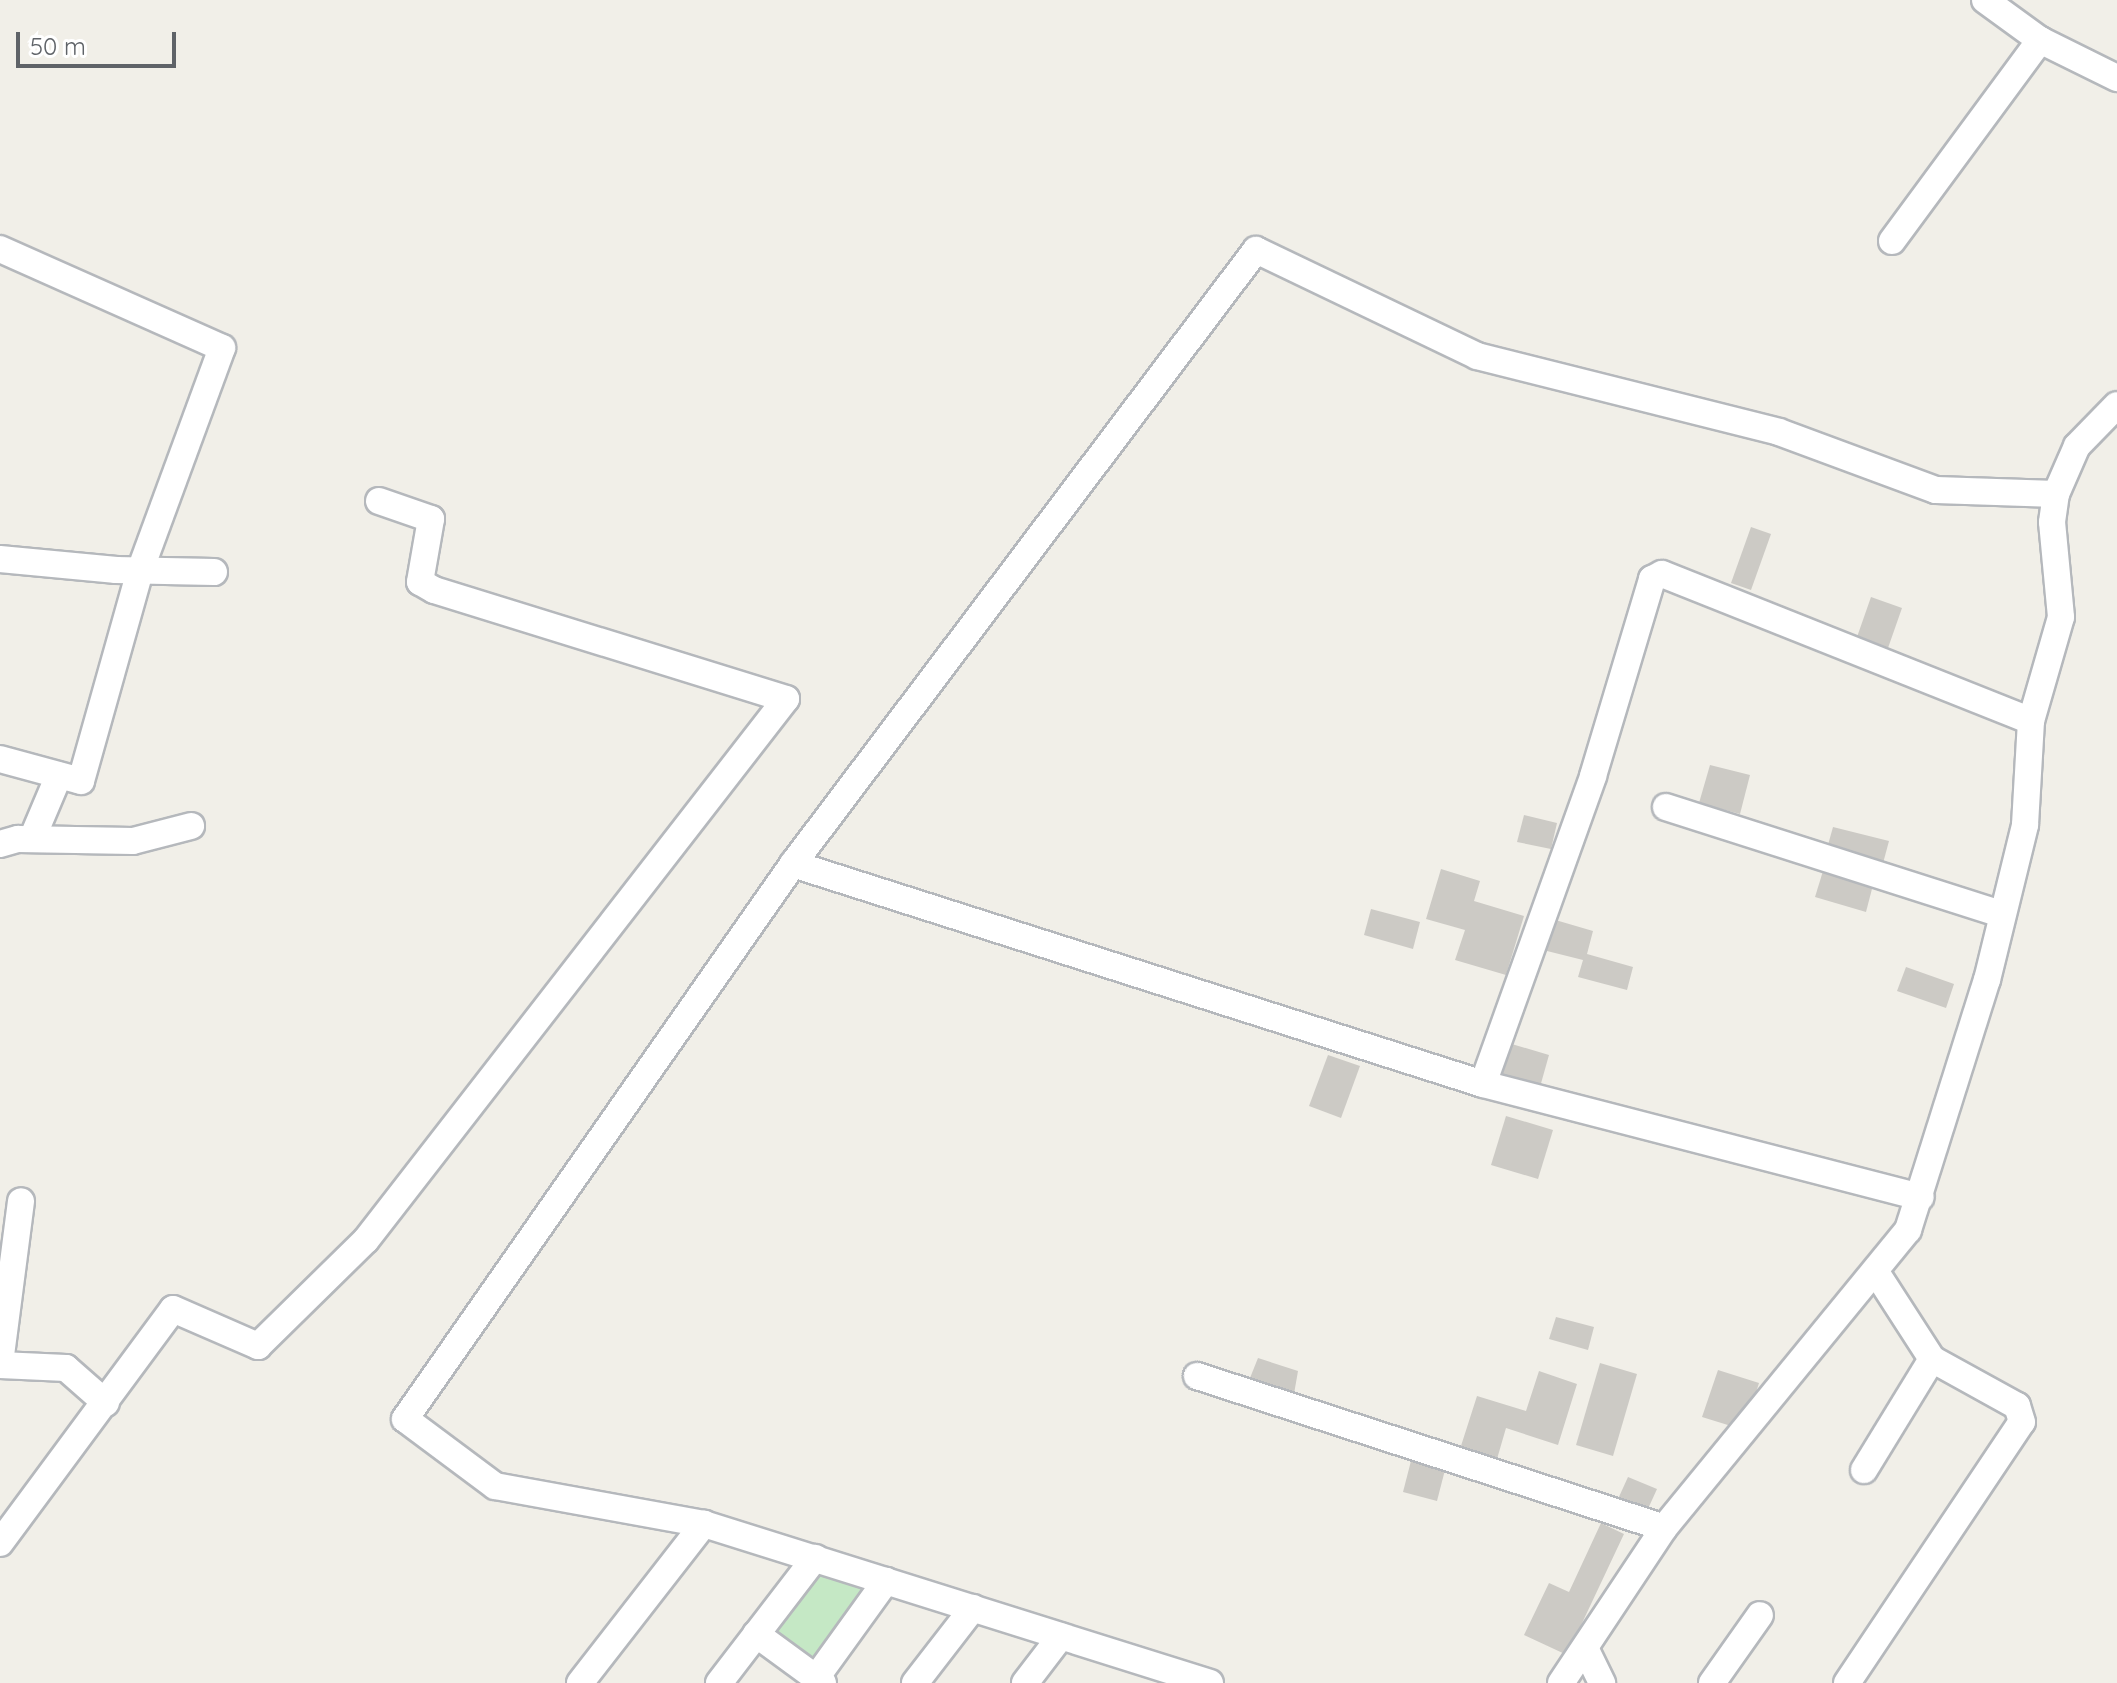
<!DOCTYPE html>
<style>
body{margin:0}
#map{position:relative;width:2117px;height:1683px;overflow:hidden;background:#f1efe8;font-family:Quicksand,sans-serif}
div>[style]{position:absolute}
[style*='--x']{left:calc(var(--x)*1px);top:calc(var(--y)*1px);width:calc(var(--w)*1px);rotate:calc(var(--a)*1deg)}
.green>*{inset:0;background:#c5e8c5}
.building>*{inset:0;background:#cccac5}
.roads{filter:drop-shadow(2px 0 #b5b8bc) drop-shadow(-2px 0 #b5b8bc) drop-shadow(0 2px #b5b8bc) drop-shadow(0 -2px #b5b8bc)}
.street>*{height:26px;margin:-13px;padding:0 13px;transform-origin:13px;border-radius:13px;background:#fff}
span{translate:-50% -50%;white-space:nowrap;text-align:center;line-height:1.15;-webkit-text-stroke:6px #fff;paint-order:stroke}
.scale{position:absolute;left:16px;top:32px;width:160px;height:36px;box-sizing:border-box;border:4px solid #5f6368;border-top:0;padding-left:10px;font-size:24px;line-height:28px;white-space:nowrap;color:#5f6368;-webkit-text-stroke:6px #fff;paint-order:stroke}
</style>
<div id="map">
<div class="green">
<i style="clip-path:polygon(816px 1571px,869px 1592px,815px 1662px,767px 1629px)"></i>
</div>
<div class="building">
<i style="clip-path:polygon(1751px 527px,1771px 534px,1751px 590px,1731px 583px)"></i>
<i style="clip-path:polygon(1871px 597px,1902px 608px,1888px 648px,1857px 637px)"></i>
<i style="clip-path:polygon(1710px 765px,1750px 775px,1740px 814px,1699px 803px)"></i>
<i style="clip-path:polygon(1524px 815px,1557px 823px,1551px 849px,1517px 842px)"></i>
<i style="clip-path:polygon(1833px 827px,1889px 841px,1882px 867px,1826px 852px)"></i>
<i style="clip-path:polygon(1441px 869px,1480px 881px,1474px 901px,1524px 916px,1506px 975px,1455px 960px,1465px 930px,1426px 919px)"></i>
<i style="clip-path:polygon(1823px 871px,1873px 885px,1866px 912px,1815px 897px)"></i>
<i style="clip-path:polygon(1371px 909px,1420px 922px,1413px 949px,1364px 935px)"></i>
<i style="clip-path:polygon(1552px 919px,1593px 931px,1587px 954px,1633px 967px,1627px 990px,1578px 977px,1583px 960px,1543px 950px)"></i>
<i style="clip-path:polygon(1906px 967px,1954px 984px,1946px 1008px,1897px 991px)"></i>
<i style="clip-path:polygon(1505px 1042px,1549px 1055px,1538px 1094px,1494px 1081px)"></i>
<i style="clip-path:polygon(1328px 1055px,1360px 1066px,1341px 1118px,1309px 1106px)"></i>
<i style="clip-path:polygon(1506px 1116px,1553px 1130px,1538px 1179px,1491px 1165px)"></i>
<i style="clip-path:polygon(1556px 1317px,1594px 1327px,1588px 1350px,1549px 1339px)"></i>
<i style="clip-path:polygon(1258px 1358px,1298px 1371px,1294px 1394px,1250px 1378px)"></i>
<i style="clip-path:polygon(1600px 1363px,1637px 1374px,1613px 1456px,1576px 1445px)"></i>
<i style="clip-path:polygon(1718px 1370px,1759px 1383px,1744px 1430px,1702px 1417px)"></i>
<i style="clip-path:polygon(1539px 1371px,1577px 1384px,1558px 1445px,1506px 1428px,1497px 1459px,1460px 1449px,1477px 1396px,1526px 1411px)"></i>
<i style="clip-path:polygon(1412px 1457px,1446px 1466px,1437px 1501px,1403px 1492px)"></i>
<i style="clip-path:polygon(1628px 1477px,1657px 1489px,1647px 1511px,1618px 1499px)"></i>
<i style="clip-path:polygon(1601px 1523px,1624px 1534px,1567px 1655px,1524px 1635px,1549px 1583px,1569px 1592px)"></i>
</div>
<div class="roads">
<div class="street">
<i style="--x:1985;--y:0;--w:68;--a:36"></i>
<i style="--x:2040;--y:40;--w:86;--a:26.3"></i>
<i style="--x:1892;--y:241;--w:250;--a:-53.6"></i>
<i style="--x:0;--y:249;--w:243;--a:24"></i>
<i style="--x:222;--y:348;--w:238;--a:110.2"></i>
<i style="--x:140;--y:571;--w:218;--a:105.7"></i>
<i style="--x:81;--y:781;--w:84;--a:-164.8"></i>
<i style="--x:0;--y:559;--w:117;--a:5.4"></i>
<i style="--x:116;--y:570;--w:98;--a:1.2"></i>
<i style="--x:1666;--y:807;--w:353;--a:17.7"></i>
<i style="--x:32;--y:839;--w:69;--a:-67.1"></i>
<i style="--x:0;--y:844;--w:19;--a:-16"></i>
<i style="--x:18;--y:839;--w:115;--a:1"></i>
<i style="--x:133;--y:841;--w:60;--a:-14.5"></i>
<i style="--x:793;--y:864;--w:724;--a:17.68"></i>
<i style="--x:1483;--y:1084;--w:452;--a:14.5"></i>
<i style="--x:1483;--y:1084;--w:327;--a:-70.3"></i>
<i style="--x:1593;--y:776;--w:206;--a:-73.3"></i>
<i style="--x:1652;--y:579;--w:11;--a:-27"></i>
<i style="--x:1662;--y:574;--w:397;--a:21.7"></i>
<i style="--x:0;--y:1363;--w:163;--a:-82.6"></i>
<i style="--x:0;--y:1365;--w:66;--a:2.6"></i>
<i style="--x:66;--y:1368;--w:53;--a:41.2"></i>
<i style="--x:1197;--y:1376;--w:491;--a:18"></i>
<i style="--x:1864;--y:1470;--w:130;--a:-58.5"></i>
<i style="--x:0;--y:1543;--w:291;--a:-53.5"></i>
<i style="--x:173;--y:1309;--w:93;--a:23.5"></i>
<i style="--x:258;--y:1346;--w:151;--a:-44.5"></i>
<i style="--x:366;--y:1240;--w:685;--a:-52.18"></i>
<i style="--x:786;--y:699;--w:368;--a:-162.8"></i>
<i style="--x:434;--y:590;--w:16;--a:-150"></i>
<i style="--x:420;--y:582;--w:64;--a:-80.1"></i>
<i style="--x:431;--y:519;--w:55;--a:-160.9"></i>
<i style="--x:756;--y:1634;--w:83;--a:36.2"></i>
<i style="--x:1586;--y:1650;--w:37;--a:64"></i>
<i style="--x:816;--y:1678;--w:120;--a:-54.2"></i>
<i style="--x:580;--y:1683;--w:202;--a:-52.1"></i>
<i style="--x:719;--y:1683;--w:158;--a:-52.5"></i>
<i style="--x:915;--y:1683;--w:95;--a:-52.3"></i>
<i style="--x:1025;--y:1683;--w:59;--a:-52.5"></i>
<i style="--x:1210;--y:1683;--w:530;--a:-162.56"></i>
<i style="--x:704;--y:1524;--w:212;--a:-169.7"></i>
<i style="--x:495;--y:1486;--w:112;--a:-143.3"></i>
<i style="--x:405;--y:1419;--w:677;--a:-55.04"></i>
<i style="--x:793;--y:864;--w:769;--a:-52.98"></i>
<i style="--x:1256;--y:250;--w:245;--a:25.6"></i>
<i style="--x:1477;--y:356;--w:311;--a:14.1"></i>
<i style="--x:1779;--y:432;--w:167;--a:20.3"></i>
<i style="--x:1936;--y:490;--w:120;--a:1.9"></i>
<i style="--x:1561;--y:1683;--w:186;--a:-56.4"></i>
<i style="--x:1664;--y:1528;--w:385;--a:-50.7"></i>
<i style="--x:1908;--y:1230;--w:262;--a:-72.5"></i>
<i style="--x:1987;--y:980;--w:160;--a:-76.2"></i>
<i style="--x:2025;--y:825;--w:104;--a:-86.7"></i>
<i style="--x:2031;--y:721;--w:108;--a:-73.9"></i>
<i style="--x:2061;--y:617;--w:95;--a:-95.4"></i>
<i style="--x:2052;--y:522;--w:28;--a:-82"></i>
<i style="--x:2056;--y:494;--w:52;--a:-66.4"></i>
<i style="--x:2077;--y:446;--w:57;--a:-45.7"></i>
<i style="--x:1712;--y:1683;--w:83;--a:-54.8"></i>
<i style="--x:1847;--y:1683;--w:314;--a:-56.2"></i>
<i style="--x:2022;--y:1422;--w:17;--a:-107"></i>
<i style="--x:2017;--y:1406;--w:97;--a:-151.1"></i>
<i style="--x:1932;--y:1359;--w:103;--a:-122.8"></i>
</div>
</div>
<div class="scale">50 m</div>
</div>
